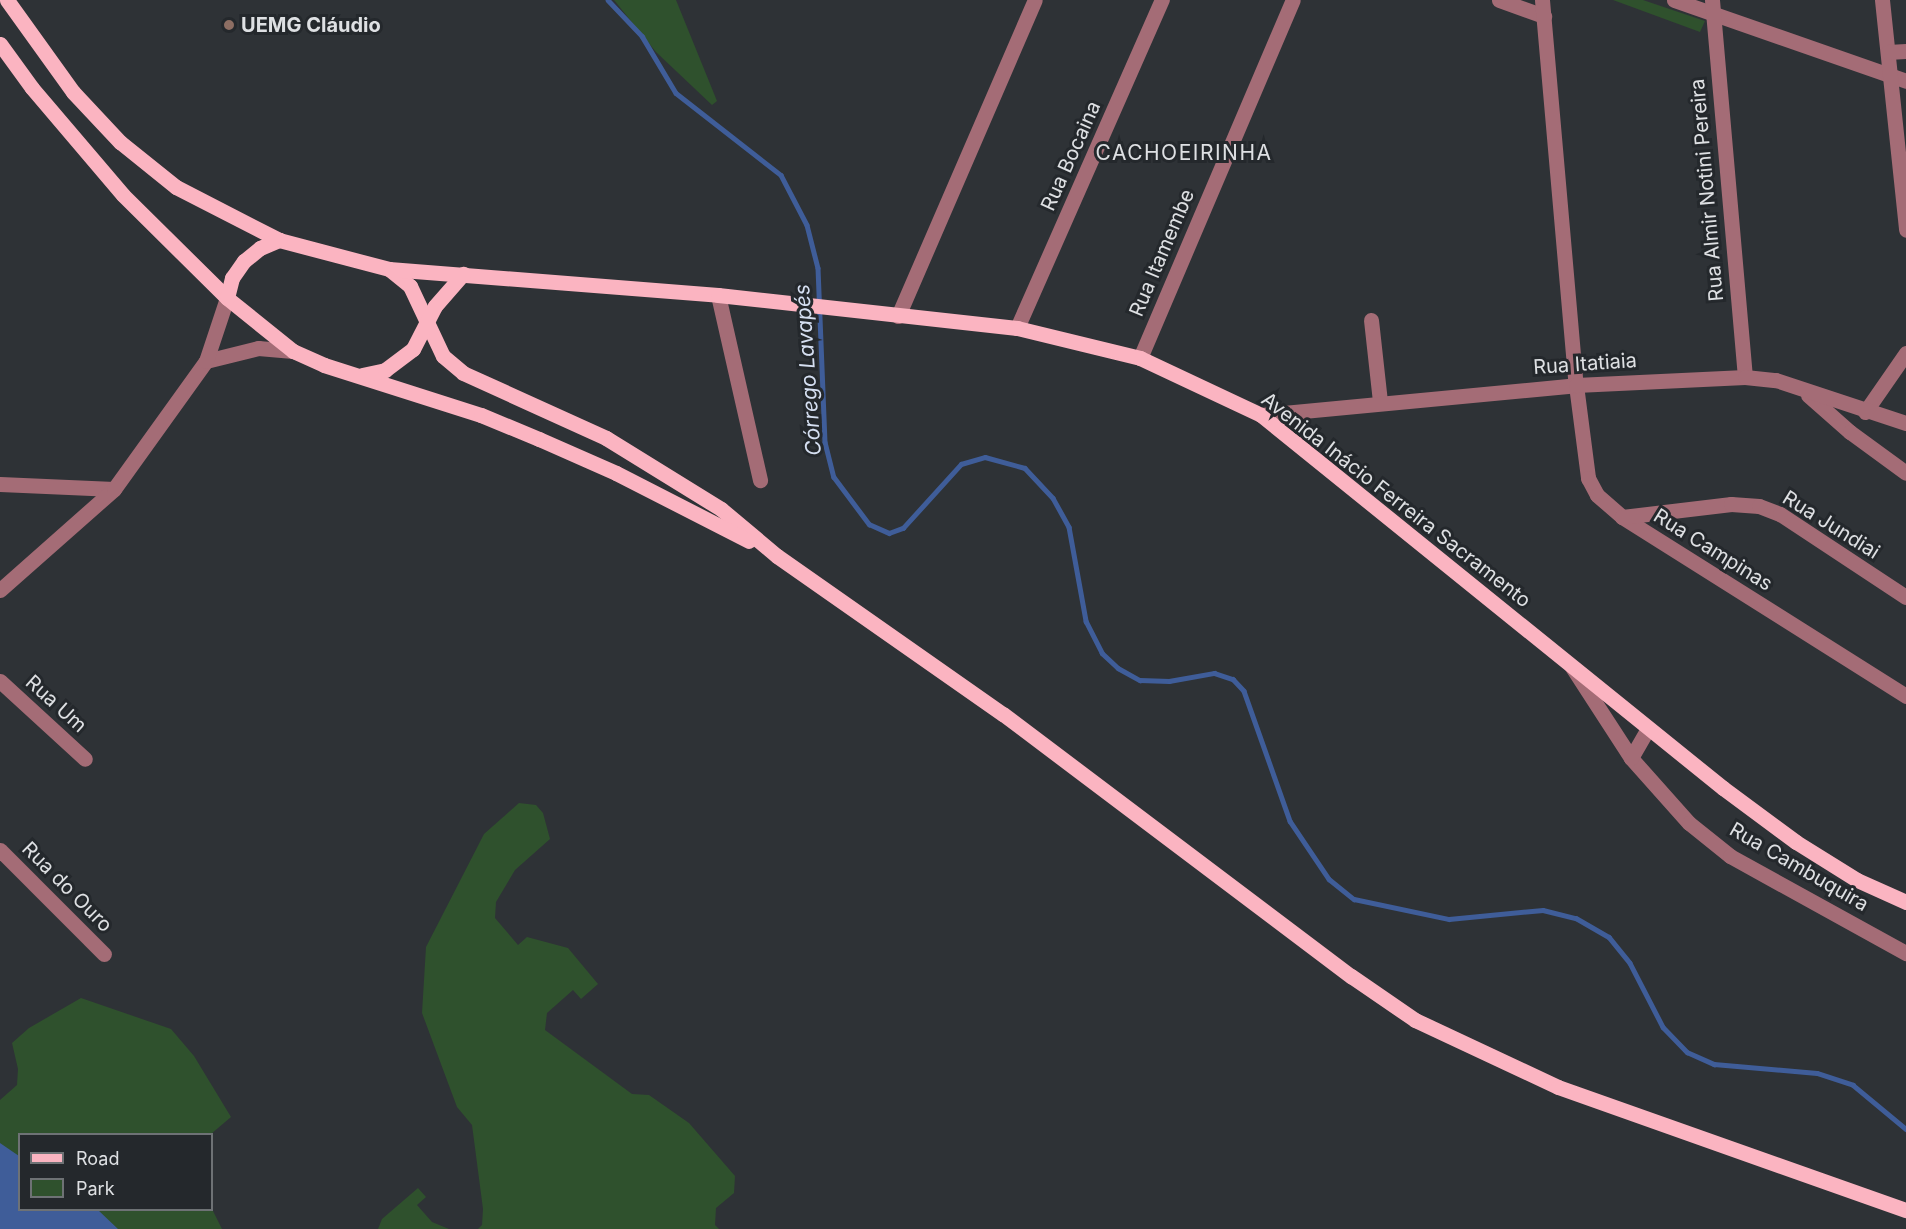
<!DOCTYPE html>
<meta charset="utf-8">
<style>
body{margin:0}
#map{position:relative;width:1906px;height:1229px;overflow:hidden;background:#2e3236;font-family:Inter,sans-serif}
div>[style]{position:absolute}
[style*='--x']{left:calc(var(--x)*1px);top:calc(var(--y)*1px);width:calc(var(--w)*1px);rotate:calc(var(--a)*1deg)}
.green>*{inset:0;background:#2f512d}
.water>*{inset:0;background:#3f5d99}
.stream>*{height:4.5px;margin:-2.25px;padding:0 2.25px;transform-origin:2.25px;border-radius:2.25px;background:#3f5d99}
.minor>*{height:15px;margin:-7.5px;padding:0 7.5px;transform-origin:7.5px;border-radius:7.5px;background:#a46c76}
.major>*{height:15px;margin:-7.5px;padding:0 7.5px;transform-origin:7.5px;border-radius:7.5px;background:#fbb4c1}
.dots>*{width:16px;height:16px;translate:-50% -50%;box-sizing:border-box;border:3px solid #24282c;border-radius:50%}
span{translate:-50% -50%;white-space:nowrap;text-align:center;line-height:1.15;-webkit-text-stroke:6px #24282c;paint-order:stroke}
.poi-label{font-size:20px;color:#dee0e3;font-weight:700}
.left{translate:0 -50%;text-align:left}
.street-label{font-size:20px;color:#dee0e3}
.neighbourhood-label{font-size:21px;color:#dee0e3;letter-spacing:1.5px}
.water-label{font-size:21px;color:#d5dff1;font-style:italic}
.legend{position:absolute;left:18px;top:1133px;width:195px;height:78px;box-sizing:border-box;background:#24282c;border:2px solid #6e7275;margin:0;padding:8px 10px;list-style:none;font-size:18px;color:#dee0e3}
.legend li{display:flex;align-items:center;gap:12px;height:30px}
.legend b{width:30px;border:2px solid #6e7275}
</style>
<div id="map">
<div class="green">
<i style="clip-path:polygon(614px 0,676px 0,717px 101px,712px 105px,656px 52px)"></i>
<i style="clip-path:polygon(1613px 0,1643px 0,1705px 21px,1700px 32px)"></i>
<i style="clip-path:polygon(519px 803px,536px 805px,543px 813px,550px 839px,515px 870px,496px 902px,495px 918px,518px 945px,527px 937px,568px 948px,598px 984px,581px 999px,573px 990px,547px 1013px,545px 1030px,632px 1094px,649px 1095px,689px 1123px,735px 1176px,734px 1193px,716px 1208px,715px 1225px,719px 1229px,478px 1229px,482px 1225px,483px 1209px,472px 1125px,457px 1107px,422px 1013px,426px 947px,484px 834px)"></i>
<i style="clip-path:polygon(81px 998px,171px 1029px,194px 1056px,231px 1117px,211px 1134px,20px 1134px,19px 1171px,0 1143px,0 1100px,17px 1085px,18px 1069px,12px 1043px,29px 1028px)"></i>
<i style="clip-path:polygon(418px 1188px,426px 1197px,417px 1205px,432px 1222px,449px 1229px,378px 1229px,382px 1219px)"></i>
<i style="clip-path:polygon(212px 1209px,222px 1229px,64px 1229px,47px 1210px)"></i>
</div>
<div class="water">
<i style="clip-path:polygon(0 1143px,19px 1156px,20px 1210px,98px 1210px,118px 1229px,0 1229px)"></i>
</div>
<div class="stream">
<i style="--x:608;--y:0;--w:50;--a:46.6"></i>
<i style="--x:642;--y:36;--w:66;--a:59.2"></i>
<i style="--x:676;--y:93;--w:133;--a:38"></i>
<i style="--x:781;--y:175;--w:56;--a:62.5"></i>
<i style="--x:807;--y:225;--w:44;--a:75.7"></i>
<i style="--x:818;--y:268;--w:174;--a:87.7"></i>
<i style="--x:825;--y:442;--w:36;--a:76"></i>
<i style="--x:834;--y:477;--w:59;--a:53.3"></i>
<i style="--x:869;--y:524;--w:22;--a:24"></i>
<i style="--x:889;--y:533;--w:15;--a:-20"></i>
<i style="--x:903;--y:528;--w:86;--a:-47.8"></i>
<i style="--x:961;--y:464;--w:25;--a:-16"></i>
<i style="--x:985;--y:457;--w:41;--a:15.4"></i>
<i style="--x:1025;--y:468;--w:41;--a:47"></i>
<i style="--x:1053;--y:498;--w:33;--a:61"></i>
<i style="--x:1069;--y:527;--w:96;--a:79.7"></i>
<i style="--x:1086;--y:621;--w:36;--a:63"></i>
<i style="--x:1102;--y:653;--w:22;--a:43"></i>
<i style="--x:1118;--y:668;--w:25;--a:29"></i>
<i style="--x:1140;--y:680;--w:29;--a:2"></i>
<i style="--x:1169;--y:681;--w:46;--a:-10.1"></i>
<i style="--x:1214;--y:673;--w:20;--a:18"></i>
<i style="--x:1233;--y:679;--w:16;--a:47"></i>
<i style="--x:1244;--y:691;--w:138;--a:70.5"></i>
<i style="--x:1290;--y:821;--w:70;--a:56.1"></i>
<i style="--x:1329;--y:879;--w:32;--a:39"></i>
<i style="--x:1354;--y:899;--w:97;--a:11.9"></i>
<i style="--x:1449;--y:919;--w:94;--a:-5.5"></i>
<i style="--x:1543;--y:910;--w:34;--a:14"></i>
<i style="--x:1576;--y:918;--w:38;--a:30"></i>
<i style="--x:1609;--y:937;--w:33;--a:51"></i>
<i style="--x:1630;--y:963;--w:72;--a:62.7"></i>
<i style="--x:1663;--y:1027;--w:35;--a:46"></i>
<i style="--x:1687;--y:1052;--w:30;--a:24"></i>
<i style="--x:1714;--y:1064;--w:103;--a:5"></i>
<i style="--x:1817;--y:1073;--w:38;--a:18"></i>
<i style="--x:1853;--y:1085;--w:69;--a:39.7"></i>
</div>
<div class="minor">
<i style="--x:1499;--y:0;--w:48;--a:19.6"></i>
<i style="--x:1542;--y:0;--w:386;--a:85"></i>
<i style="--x:1576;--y:385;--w:94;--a:82.6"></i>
<i style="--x:1588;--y:478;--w:19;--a:62"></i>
<i style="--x:1597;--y:495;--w:33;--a:41"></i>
<i style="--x:1622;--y:517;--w:336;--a:32.2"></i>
<i style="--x:1674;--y:0;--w:246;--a:19.2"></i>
<i style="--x:1712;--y:0;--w:378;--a:85"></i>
<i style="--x:1882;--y:0;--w:231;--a:84"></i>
<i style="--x:1888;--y:52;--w:18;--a:-3"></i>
<i style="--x:718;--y:295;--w:190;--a:77.2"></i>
<i style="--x:898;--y:316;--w:344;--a:-66.6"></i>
<i style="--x:1371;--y:320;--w:81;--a:83.7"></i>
<i style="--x:1017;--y:328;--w:359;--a:-66.2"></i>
<i style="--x:1140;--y:358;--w:389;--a:-66.9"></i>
<i style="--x:206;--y:361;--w:54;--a:-14"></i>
<i style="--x:258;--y:348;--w:35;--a:5"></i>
<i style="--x:1808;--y:395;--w:56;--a:41.4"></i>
<i style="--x:1850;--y:432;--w:69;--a:36.2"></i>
<i style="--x:1865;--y:412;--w:72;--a:-55.2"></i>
<i style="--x:1261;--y:415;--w:316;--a:-5.4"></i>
<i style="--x:1576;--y:385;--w:169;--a:-2.7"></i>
<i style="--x:1745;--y:377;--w:31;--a:6"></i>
<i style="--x:1776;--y:380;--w:137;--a:18.3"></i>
<i style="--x:0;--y:484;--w:114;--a:2.5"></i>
<i style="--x:1622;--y:517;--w:110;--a:-6.8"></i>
<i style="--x:1731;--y:504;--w:28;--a:4"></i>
<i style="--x:1759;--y:506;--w:22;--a:21"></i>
<i style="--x:1780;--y:514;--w:151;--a:33.4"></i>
<i style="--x:0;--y:590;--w:152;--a:-41.5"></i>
<i style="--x:114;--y:489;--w:158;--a:-54.3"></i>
<i style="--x:206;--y:361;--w:66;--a:-71.6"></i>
<i style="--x:1572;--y:667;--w:108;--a:57"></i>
<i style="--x:1631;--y:758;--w:87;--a:48.3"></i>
<i style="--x:1689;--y:823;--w:53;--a:38.8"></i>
<i style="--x:1730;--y:856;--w:201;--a:28.9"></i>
<i style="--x:0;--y:681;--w:115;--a:42.5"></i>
<i style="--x:1631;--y:758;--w:32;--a:-60"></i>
<i style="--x:0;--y:850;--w:147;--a:45"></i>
</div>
<div class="major">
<i style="--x:7;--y:0;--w:113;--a:54.3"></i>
<i style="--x:73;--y:92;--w:69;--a:46.8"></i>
<i style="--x:120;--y:142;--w:72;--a:38.8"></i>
<i style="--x:176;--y:187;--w:116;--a:27.2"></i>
<i style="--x:279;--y:240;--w:114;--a:14.8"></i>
<i style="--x:389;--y:269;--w:27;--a:39"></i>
<i style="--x:410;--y:286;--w:77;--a:64.8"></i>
<i style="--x:443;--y:356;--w:26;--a:40"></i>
<i style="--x:463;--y:373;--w:157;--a:24.4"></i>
<i style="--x:606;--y:438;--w:135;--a:31.7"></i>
<i style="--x:721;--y:509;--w:73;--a:40"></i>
<i style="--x:777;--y:556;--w:276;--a:35"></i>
<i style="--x:1003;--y:714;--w:436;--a:37"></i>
<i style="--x:1351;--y:976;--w:78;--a:34.5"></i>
<i style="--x:1415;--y:1020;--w:158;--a:25.1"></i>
<i style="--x:1558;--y:1087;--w:369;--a:19.5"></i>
<i style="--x:0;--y:44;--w:54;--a:54"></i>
<i style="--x:32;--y:88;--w:140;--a:49.6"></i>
<i style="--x:123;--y:195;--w:146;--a:44.7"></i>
<i style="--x:227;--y:298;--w:85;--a:38.8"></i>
<i style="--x:293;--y:351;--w:34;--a:24"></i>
<i style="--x:324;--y:365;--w:165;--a:17.7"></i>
<i style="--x:481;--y:415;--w:63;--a:22.5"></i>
<i style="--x:539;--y:439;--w:84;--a:23.8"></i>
<i style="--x:616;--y:473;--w:149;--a:27.1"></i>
<i style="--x:389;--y:269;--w:330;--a:4.5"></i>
<i style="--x:718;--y:295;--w:301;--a:6.3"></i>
<i style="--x:1017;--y:328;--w:127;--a:13.7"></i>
<i style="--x:1140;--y:358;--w:134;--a:25.2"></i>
<i style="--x:1261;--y:415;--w:594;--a:38.92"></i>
<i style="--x:1723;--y:788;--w:91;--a:36.5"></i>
<i style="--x:1796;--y:842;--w:72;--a:31.9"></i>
<i style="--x:1857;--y:880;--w:54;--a:24.2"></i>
<i style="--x:227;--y:298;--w:21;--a:-76"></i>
<i style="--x:232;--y:278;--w:21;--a:-55"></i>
<i style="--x:244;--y:261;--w:21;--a:-39"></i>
<i style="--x:260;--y:248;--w:21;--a:-23"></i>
<i style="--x:362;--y:375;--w:24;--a:-12"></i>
<i style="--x:385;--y:370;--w:35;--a:-37"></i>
<i style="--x:413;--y:349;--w:48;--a:-62.9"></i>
<i style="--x:435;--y:306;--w:43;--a:-48.8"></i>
</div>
<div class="dots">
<i style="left:229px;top:25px;background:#8d6e63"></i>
</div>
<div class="poi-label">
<span class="left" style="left:241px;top:25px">UEMG Cláudio</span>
</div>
<div class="street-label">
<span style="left:1071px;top:156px;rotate:-66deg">Rua Bocaina</span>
<span style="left:1707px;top:190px;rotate:-95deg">Rua Almir Notini Pereira</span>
<span style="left:1162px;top:253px;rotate:-67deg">Rua Itamembe</span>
<span style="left:1585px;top:364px;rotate:-4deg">Rua Itatiaia</span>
<span style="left:1396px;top:500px;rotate:38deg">Avenida Inácio Ferreira Sacramento</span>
<span style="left:1831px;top:525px;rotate:32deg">Rua Jundiai</span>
<span style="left:1713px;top:550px;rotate:32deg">Rua Campinas</span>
<span style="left:56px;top:704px;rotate:42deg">Rua Um</span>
<span style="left:1799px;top:867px;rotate:30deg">Rua Cambuquira</span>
<span style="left:67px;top:887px;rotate:45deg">Rua do Ouro</span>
</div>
<div class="neighbourhood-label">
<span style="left:1184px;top:153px">CACHOEIRINHA</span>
</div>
<div class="water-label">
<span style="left:808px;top:370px;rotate:-94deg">Córrego Lavapés</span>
</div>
<ul class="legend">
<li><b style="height:8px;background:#fbb4c1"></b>Road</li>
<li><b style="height:16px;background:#2f512d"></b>Park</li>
</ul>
</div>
